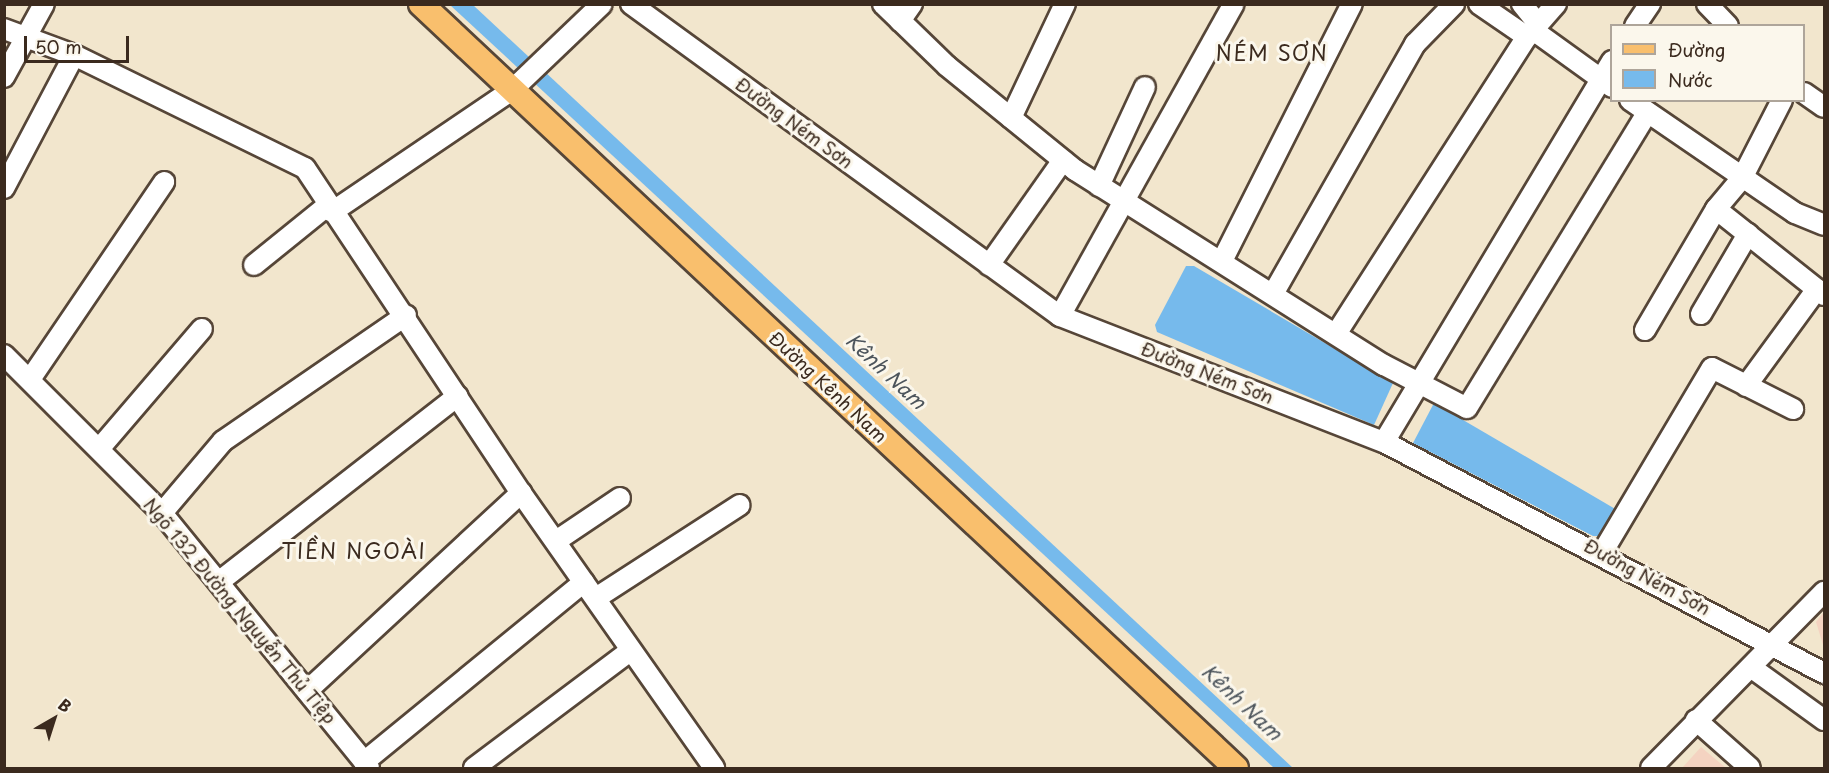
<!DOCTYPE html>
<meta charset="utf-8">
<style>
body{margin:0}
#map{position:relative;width:1829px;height:773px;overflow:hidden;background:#f2e6cd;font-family:"Playpen Sans",sans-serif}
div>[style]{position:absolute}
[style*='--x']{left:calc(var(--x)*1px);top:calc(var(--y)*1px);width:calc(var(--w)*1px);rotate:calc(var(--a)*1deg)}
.built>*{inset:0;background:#f4d3c1}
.water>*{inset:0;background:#76baec}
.roads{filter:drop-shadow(2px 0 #564638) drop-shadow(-2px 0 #564638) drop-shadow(0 2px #564638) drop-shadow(0 -2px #564638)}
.minor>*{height:20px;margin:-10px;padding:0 10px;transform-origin:10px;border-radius:10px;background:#fff}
.major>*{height:24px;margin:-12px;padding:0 12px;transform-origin:12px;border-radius:12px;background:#f9bf6d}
span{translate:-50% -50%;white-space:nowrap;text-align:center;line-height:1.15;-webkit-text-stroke:6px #fbf7ec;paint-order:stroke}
.street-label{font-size:18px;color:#3b2a1e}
.water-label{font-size:20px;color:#4d555c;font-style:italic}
.quarter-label{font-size:21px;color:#3b2a1e;letter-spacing:1.5px}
.frame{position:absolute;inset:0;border:6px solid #3b2a1e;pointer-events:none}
.legend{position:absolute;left:1610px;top:24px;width:195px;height:78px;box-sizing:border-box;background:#fbf7ec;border:2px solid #aea59a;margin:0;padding:8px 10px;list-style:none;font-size:18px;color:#3b2a1e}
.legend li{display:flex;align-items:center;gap:12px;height:30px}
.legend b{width:30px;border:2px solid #aea59a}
.north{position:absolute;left:24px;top:689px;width:60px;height:60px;-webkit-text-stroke:4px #fbf7ec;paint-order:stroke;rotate:39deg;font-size:16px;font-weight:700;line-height:24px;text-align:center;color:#3b2a1e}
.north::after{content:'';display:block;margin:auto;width:21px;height:27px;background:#3b2a1e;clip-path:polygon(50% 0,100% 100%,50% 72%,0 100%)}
.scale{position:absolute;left:24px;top:36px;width:105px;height:27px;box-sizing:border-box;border:3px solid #3b2a1e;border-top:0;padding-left:8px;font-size:18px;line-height:21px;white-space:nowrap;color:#3b2a1e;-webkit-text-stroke:4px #fbf7ec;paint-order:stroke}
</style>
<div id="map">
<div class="built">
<i style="clip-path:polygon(1824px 612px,1824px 648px,1816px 622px)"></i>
<i style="clip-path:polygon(1701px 747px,1726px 768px,1682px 768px)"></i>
</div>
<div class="water">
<i style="clip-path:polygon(450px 5px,473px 5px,1293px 768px,1274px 768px)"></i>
<i style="clip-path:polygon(1186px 266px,1194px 266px,1393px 383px,1374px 425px,1157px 332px,1155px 325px)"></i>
<i style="clip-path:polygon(1434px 403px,1617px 510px,1599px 536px,1593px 536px,1413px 443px)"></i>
</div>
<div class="roads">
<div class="minor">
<i style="--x:631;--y:4;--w:530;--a:36.03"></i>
<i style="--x:1060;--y:316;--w:348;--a:21.3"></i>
<i style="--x:1384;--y:442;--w:497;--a:27.7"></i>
<i style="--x:883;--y:4;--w:89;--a:44.1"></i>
<i style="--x:947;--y:66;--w:165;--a:39.1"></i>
<i style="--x:1075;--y:170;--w:365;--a:32.3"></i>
<i style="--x:1384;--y:365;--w:93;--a:27.4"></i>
<i style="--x:1467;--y:408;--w:346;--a:-58.6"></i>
<i style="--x:1479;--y:4;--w:58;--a:34.5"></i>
<i style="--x:1522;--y:4;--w:26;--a:51"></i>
<i style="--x:1707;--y:4;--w:30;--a:46"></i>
<i style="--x:900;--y:21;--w:21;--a:-55"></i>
<i style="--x:1635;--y:26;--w:27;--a:-56"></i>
<i style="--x:4;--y:29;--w:75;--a:20.4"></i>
<i style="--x:74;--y:55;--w:257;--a:26.1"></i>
<i style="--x:305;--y:168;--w:390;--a:56.4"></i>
<i style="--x:521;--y:493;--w:336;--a:54.9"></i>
<i style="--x:1533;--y:30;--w:97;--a:35.8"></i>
<i style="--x:4;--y:77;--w:83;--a:-61.3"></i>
<i style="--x:1804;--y:93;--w:24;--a:35"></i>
<i style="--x:1630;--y:100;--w:200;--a:34.4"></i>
<i style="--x:1795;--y:213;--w:31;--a:22"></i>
<i style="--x:1782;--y:100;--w:88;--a:117.1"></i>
<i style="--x:1742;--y:178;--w:40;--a:130"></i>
<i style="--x:1716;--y:209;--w:138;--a:38.5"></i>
<i style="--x:1011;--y:118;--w:126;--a:-64.7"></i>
<i style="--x:1099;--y:186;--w:109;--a:-65.1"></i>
<i style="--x:4;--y:188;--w:150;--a:-62.2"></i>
<i style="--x:332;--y:212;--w:217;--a:-34.1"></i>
<i style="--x:512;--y:90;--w:124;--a:-43.7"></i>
<i style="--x:1223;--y:259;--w:286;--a:-63.2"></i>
<i style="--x:254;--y:265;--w:95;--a:-39"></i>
<i style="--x:989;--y:265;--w:128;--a:-54.8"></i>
<i style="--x:1273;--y:294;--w:288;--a:-60.4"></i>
<i style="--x:1415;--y:44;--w:56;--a:-45.7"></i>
<i style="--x:1701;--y:314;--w:93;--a:-59.6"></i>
<i style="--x:1060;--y:316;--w:357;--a:-60.9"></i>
<i style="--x:1645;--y:330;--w:140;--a:-59.6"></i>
<i style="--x:1336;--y:334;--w:353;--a:-57.3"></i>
<i style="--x:1527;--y:37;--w:44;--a:-48.7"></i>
<i style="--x:4;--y:355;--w:223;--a:45"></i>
<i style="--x:162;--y:513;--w:328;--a:50.9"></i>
<i style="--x:31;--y:378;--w:237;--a:-55.8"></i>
<i style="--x:1746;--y:386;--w:120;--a:-53.8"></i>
<i style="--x:1384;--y:442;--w:444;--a:-59.1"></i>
<i style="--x:99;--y:449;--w:158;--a:-49.4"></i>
<i style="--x:162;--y:513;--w:94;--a:-49.7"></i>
<i style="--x:223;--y:441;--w:222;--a:-34.5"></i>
<i style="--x:556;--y:541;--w:77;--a:-33.9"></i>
<i style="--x:1602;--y:553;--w:215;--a:-59.3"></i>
<i style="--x:1712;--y:368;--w:91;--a:26.8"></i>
<i style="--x:220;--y:581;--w:301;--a:-37.9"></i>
<i style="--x:596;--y:598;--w:171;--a:-32.9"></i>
<i style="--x:1752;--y:668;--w:89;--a:35.8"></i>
<i style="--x:307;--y:691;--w:292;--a:-42.8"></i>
<i style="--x:1696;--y:720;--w:72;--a:41.6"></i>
<i style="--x:364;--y:762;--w:284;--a:-39.3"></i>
<i style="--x:474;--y:768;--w:195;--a:-36.9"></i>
<i style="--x:1651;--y:768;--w:247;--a:-45.5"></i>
</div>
<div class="major">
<i style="--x:421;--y:4;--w:1117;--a:43.15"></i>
</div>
</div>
<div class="street-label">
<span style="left:794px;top:123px;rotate:36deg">Đường Ném Sơn</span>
<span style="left:1207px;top:373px;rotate:21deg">Đường Ném Sơn</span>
<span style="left:828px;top:387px;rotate:43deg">Đường Kênh Nam</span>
<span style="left:1647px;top:577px;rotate:28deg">Đường Ném Sơn</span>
<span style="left:240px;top:611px;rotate:50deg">Ngõ 132 Đường Nguyễn Thủ Tiệp</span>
</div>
<div class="water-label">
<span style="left:886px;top:371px;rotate:43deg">Kênh Nam</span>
<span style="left:1242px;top:702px;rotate:43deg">Kênh Nam</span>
</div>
<div class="quarter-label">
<span style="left:1272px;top:52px">NÉM SƠN</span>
<span style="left:354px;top:550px">TIỀN NGOÀI</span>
</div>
<div class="frame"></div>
<ul class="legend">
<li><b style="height:8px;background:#f9bf6d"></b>Đường</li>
<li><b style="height:16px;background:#76baec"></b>Nước</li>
</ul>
<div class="north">B</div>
<div class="scale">50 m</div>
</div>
